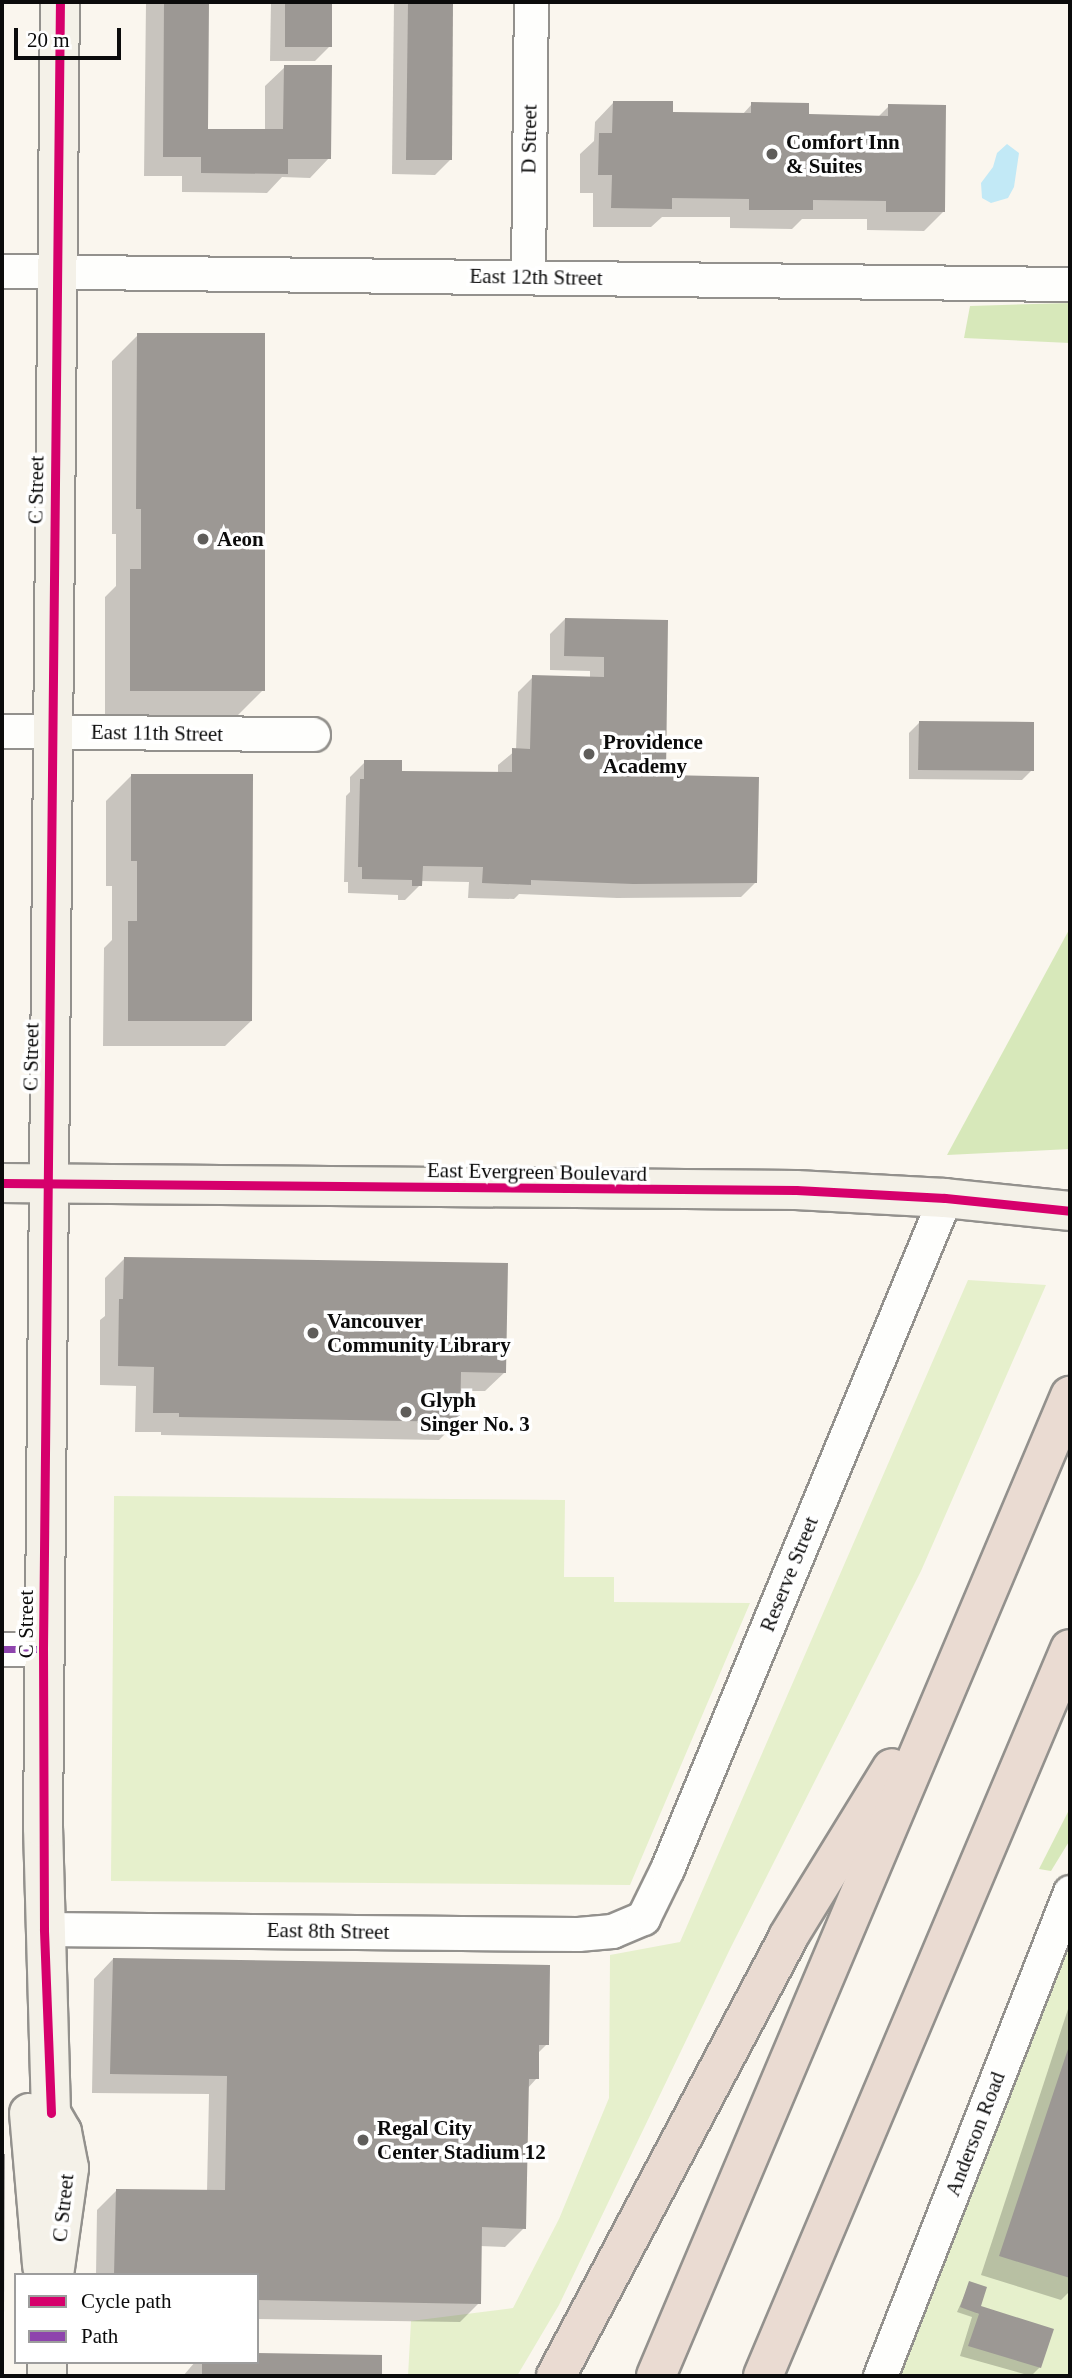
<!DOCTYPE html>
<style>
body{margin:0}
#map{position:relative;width:1072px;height:2378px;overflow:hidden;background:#faf6ee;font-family:Georgia,serif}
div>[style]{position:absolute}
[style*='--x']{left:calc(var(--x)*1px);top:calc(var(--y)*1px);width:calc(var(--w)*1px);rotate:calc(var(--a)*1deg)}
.green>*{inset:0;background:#e6f0cc}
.forest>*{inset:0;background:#d7e8ba}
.water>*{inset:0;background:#c2e9f6}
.shadow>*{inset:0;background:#0003}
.building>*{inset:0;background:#9c9894}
.roads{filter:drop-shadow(2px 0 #93918d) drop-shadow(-2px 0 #93918d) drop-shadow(0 2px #93918d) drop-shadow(0 -2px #93918d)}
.street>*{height:33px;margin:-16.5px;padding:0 16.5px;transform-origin:16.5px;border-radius:16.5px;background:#fefefc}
.secondary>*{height:38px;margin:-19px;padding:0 19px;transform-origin:19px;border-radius:19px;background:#f4f1e8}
.highway>*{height:38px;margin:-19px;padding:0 19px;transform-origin:19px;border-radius:19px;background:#eadbd2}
.quiet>*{height:7px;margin-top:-3.5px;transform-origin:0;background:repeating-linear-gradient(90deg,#8e44ad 0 14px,transparent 0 21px)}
.cycleway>*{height:9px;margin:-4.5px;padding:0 4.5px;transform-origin:4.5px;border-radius:4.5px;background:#d6006c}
.dots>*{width:19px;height:19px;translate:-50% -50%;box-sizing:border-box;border:4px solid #fff;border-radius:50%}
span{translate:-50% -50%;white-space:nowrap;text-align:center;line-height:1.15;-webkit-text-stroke:7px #fff;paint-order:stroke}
.street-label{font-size:21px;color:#0b0b0b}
.poi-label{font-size:21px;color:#0b0b0b;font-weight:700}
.left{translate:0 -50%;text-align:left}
.frame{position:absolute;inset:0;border:4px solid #0b0b0b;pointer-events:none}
.legend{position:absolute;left:14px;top:2273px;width:245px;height:91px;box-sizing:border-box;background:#fff;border:2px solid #9d9d9d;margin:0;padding:9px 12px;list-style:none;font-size:21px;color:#0b0b0b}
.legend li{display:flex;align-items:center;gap:14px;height:35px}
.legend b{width:35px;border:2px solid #9d9d9d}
.scale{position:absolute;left:14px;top:28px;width:107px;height:32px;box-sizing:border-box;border:4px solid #0b0b0b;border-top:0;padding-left:9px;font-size:21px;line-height:24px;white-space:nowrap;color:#0b0b0b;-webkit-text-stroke:5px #fff;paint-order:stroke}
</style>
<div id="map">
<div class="green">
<i style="clip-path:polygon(968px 1280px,1046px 1285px,921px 1571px,730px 1949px,559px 2305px,517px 2376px,408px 2376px,411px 2321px,513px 2308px,559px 2219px,609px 2098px,610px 1955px,680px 1942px)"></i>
<i style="clip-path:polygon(114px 1496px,565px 1500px,564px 1577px,614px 1577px,614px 1602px,750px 1603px,630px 1885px,111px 1881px)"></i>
<i style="clip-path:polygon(1070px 1892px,1070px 2376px,881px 2376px)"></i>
</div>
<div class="forest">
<i style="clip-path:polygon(1070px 303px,1070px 343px,964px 338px,970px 306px)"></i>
<i style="clip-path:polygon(1070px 928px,1070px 1149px,947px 1155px)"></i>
<i style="clip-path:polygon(1070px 1808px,1070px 1840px,1051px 1871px,1039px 1869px)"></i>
</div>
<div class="water">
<i style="clip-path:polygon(1007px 144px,1019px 153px,1014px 187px,1008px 198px,991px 203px,982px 198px,981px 183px,993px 167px,997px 153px)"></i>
</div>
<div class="shadow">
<i style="clip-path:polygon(146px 2px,208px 2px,206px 130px,265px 131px,265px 86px,285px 67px,329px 158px,310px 178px,282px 177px,267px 193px,182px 192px,182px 176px,144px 176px)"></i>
<i style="clip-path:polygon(271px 2px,330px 2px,330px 46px,315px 61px,270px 61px)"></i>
<i style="clip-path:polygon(394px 2px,451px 2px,450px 160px,435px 175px,392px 174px)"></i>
<i style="clip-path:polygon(614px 102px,671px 114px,742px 115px,752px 104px,807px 116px,878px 117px,889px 106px,943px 212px,924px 231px,867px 230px,867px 219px,802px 219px,792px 229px,730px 228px,730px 217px,662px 217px,651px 227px,593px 227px,593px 193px,580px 193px,580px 154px,594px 141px,595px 122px)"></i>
<i style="clip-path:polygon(138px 335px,263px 690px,237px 716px,105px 715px,105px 597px,116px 586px,116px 534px,112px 534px,112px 361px)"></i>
<i style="clip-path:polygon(565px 619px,667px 622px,664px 777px,756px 882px,741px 897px,617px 898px,519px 894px,514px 899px,468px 898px,469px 882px,420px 881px,420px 885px,405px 900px,398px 900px,398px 895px,348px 893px,348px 882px,344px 882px,346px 796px,350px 792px,350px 777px,365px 762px,400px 772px,498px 774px,498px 765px,516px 750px,518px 692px,533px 677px,590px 678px,590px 671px,550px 670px,550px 634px)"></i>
<i style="clip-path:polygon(919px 723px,1032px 770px,1022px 780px,909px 779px,909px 733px)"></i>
<i style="clip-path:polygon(132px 775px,251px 1021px,225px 1046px,103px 1046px,104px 948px,112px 940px,112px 886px,106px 886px,106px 801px)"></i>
<i style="clip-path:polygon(125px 1258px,505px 1372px,485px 1391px,459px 1391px,458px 1421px,439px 1440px,161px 1435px,161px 1432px,135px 1432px,136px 1386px,100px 1385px,100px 1320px,105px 1316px,105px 1278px)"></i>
<i style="clip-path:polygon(113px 1959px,547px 2044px,538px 2053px,537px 2078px,527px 2089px,524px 2228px,505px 2247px,480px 2246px,479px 2303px,460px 2322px,257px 2319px,257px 2275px,96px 2275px,97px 2210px,117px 2190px,207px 2192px,209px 2094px,92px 2093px,94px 1979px)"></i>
<i style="clip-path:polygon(1070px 2003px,1070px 2291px,1061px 2300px,981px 2275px)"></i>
<i style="clip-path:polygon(2px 2156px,4px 2156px,2px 2376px)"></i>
<i style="clip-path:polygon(970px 2283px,976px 2313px,1052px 2330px,1040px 2367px,1031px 2376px,960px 2356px,972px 2317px,957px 2312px)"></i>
<i style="clip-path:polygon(380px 2356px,380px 2376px,183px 2376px,195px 2362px)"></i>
</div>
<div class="building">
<i style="clip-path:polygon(164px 2px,209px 2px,208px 129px,283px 129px,284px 65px,332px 65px,331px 159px,288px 159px,288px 174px,201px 173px,201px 157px,163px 157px)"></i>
<i style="clip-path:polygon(285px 2px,332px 2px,332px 47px,285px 47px)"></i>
<i style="clip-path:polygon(408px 2px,453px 2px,452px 160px,406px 160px)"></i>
<i style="clip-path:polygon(613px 101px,673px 101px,673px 112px,751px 113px,751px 102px,809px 103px,809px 114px,888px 116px,888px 104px,946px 105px,945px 212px,886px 212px,886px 201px,813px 200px,813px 210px,749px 210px,749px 199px,672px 198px,672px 209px,611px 208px,612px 175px,598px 175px,599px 133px,612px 133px)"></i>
<i style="clip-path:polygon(137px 333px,265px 333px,265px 691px,130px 691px,130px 569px,141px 569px,141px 509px,136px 509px)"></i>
<i style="clip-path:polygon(565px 618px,668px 620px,666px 775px,759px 777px,757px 883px,633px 884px,531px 880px,531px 885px,482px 883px,483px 867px,423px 866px,422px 886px,412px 886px,412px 880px,362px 879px,362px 867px,358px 867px,360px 779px,364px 779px,364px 760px,402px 760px,402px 771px,512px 772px,512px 748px,530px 749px,532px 675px,604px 677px,604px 657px,564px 656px)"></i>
<i style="clip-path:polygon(919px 721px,1034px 722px,1034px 771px,918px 770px)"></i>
<i style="clip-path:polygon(131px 774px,253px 774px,252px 1021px,128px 1021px,128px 921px,137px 921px,137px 861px,131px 861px)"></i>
<i style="clip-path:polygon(124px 1257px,508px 1263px,506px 1373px,461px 1372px,460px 1422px,179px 1417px,179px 1413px,153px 1413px,154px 1367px,118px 1366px,119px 1299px,123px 1299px)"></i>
<i style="clip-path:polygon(113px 1958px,550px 1965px,549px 2045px,539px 2045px,539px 2079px,529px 2079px,526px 2229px,482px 2227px,481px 2304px,257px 2300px,257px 2275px,114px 2275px,116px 2189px,225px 2190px,227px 2076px,110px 2074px)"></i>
<i style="clip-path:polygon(1070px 2043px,1070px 2278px,999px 2256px)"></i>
<i style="clip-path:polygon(2px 2154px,5px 2154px,4px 2317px,2px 2317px)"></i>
<i style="clip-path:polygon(969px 2281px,987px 2287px,981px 2306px,1054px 2329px,1041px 2368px,968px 2346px,979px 2314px,960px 2307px)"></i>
<i style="clip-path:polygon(257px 2353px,382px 2355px,382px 2376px,202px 2376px,202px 2362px,257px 2362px)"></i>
</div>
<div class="roads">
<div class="street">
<i style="--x:2;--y:271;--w:1068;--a:0.7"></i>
<i style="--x:528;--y:277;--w:275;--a:-89.4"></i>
<i style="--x:2;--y:731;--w:311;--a:0.6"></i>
<i style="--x:2;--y:1649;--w:41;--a:0"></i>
<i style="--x:44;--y:1929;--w:534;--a:0.54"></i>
<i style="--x:578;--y:1934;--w:34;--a:-5"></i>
<i style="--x:612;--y:1931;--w:34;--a:-23"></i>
<i style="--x:643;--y:1918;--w:55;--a:-63.9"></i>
<i style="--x:667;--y:1869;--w:726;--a:-67.5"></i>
<i style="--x:880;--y:2376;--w:520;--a:-68.57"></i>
</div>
<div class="secondary">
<i style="--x:2;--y:1183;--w:794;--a:0.51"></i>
<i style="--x:796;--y:1190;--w:149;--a:3.1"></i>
<i style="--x:945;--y:1198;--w:126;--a:5.9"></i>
<i style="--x:29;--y:2113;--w:154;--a:85.1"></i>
<i style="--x:54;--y:2275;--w:108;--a:-82"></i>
<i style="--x:69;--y:2168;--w:37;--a:-101"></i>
<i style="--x:62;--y:2132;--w:22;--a:-120"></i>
<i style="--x:51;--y:2113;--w:285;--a:-91.6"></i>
<i style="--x:43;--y:1828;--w:1826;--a:-89.47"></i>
<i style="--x:47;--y:2362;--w:14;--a:90"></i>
</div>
<div class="highway">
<i style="--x:556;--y:2376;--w:497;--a:-62.1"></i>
<i style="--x:788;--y:1937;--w:198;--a:-58.4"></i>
<i style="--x:656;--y:2376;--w:1064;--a:-67.1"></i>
<i style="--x:763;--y:2376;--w:789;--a:-67.11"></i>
</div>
</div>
<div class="quiet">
<i style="--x:2;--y:1649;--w:41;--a:0"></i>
</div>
<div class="cycleway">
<i style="--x:2;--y:1183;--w:794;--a:0.51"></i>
<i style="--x:796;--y:1190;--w:149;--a:3.1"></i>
<i style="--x:945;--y:1198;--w:126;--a:5.9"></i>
<i style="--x:51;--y:2113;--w:184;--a:-92.2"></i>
<i style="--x:44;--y:1929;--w:280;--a:-90.2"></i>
<i style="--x:43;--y:1649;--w:1647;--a:-89.41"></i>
</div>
<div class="dots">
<i style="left:772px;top:154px;background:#5f5d5a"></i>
<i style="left:203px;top:539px;background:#5f5d5a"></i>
<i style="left:589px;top:754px;background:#5f5d5a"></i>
<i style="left:313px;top:1333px;background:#5f5d5a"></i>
<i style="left:406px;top:1412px;background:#5f5d5a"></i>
<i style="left:363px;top:2140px;background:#5f5d5a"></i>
</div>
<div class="street-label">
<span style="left:529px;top:139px;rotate:-89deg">D Street</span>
<span style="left:536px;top:277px;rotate:1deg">East 12th Street</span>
<span style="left:36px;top:490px;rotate:-89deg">C Street</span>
<span style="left:157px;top:733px;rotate:1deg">East 11th Street</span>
<span style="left:31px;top:1057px;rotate:-89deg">C Street</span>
<span style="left:537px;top:1172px;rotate:1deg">East Evergreen Boulevard</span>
<span style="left:789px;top:1574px;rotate:-68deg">Reserve Street</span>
<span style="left:26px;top:1624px;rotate:-90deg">C Street</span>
<span style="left:328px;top:1931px;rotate:1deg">East 8th Street</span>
<span style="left:975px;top:2134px;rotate:-69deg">Anderson Road</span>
<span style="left:63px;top:2208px;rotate:-84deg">C Street</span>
</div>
<div class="poi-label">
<span class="left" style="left:786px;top:154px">Comfort Inn<br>&amp; Suites</span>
<span class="left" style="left:217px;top:539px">Aeon</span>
<span class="left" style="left:603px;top:754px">Providence<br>Academy</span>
<span class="left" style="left:327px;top:1333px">Vancouver<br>Community Library</span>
<span class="left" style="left:420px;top:1412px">Glyph<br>Singer No. 3</span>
<span class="left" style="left:377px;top:2140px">Regal City<br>Center Stadium 12</span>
</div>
<div class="frame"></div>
<ul class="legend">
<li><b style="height:9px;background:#d6006c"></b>Cycle path</li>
<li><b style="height:9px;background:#8e44ad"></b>Path</li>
</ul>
<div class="scale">20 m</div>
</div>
